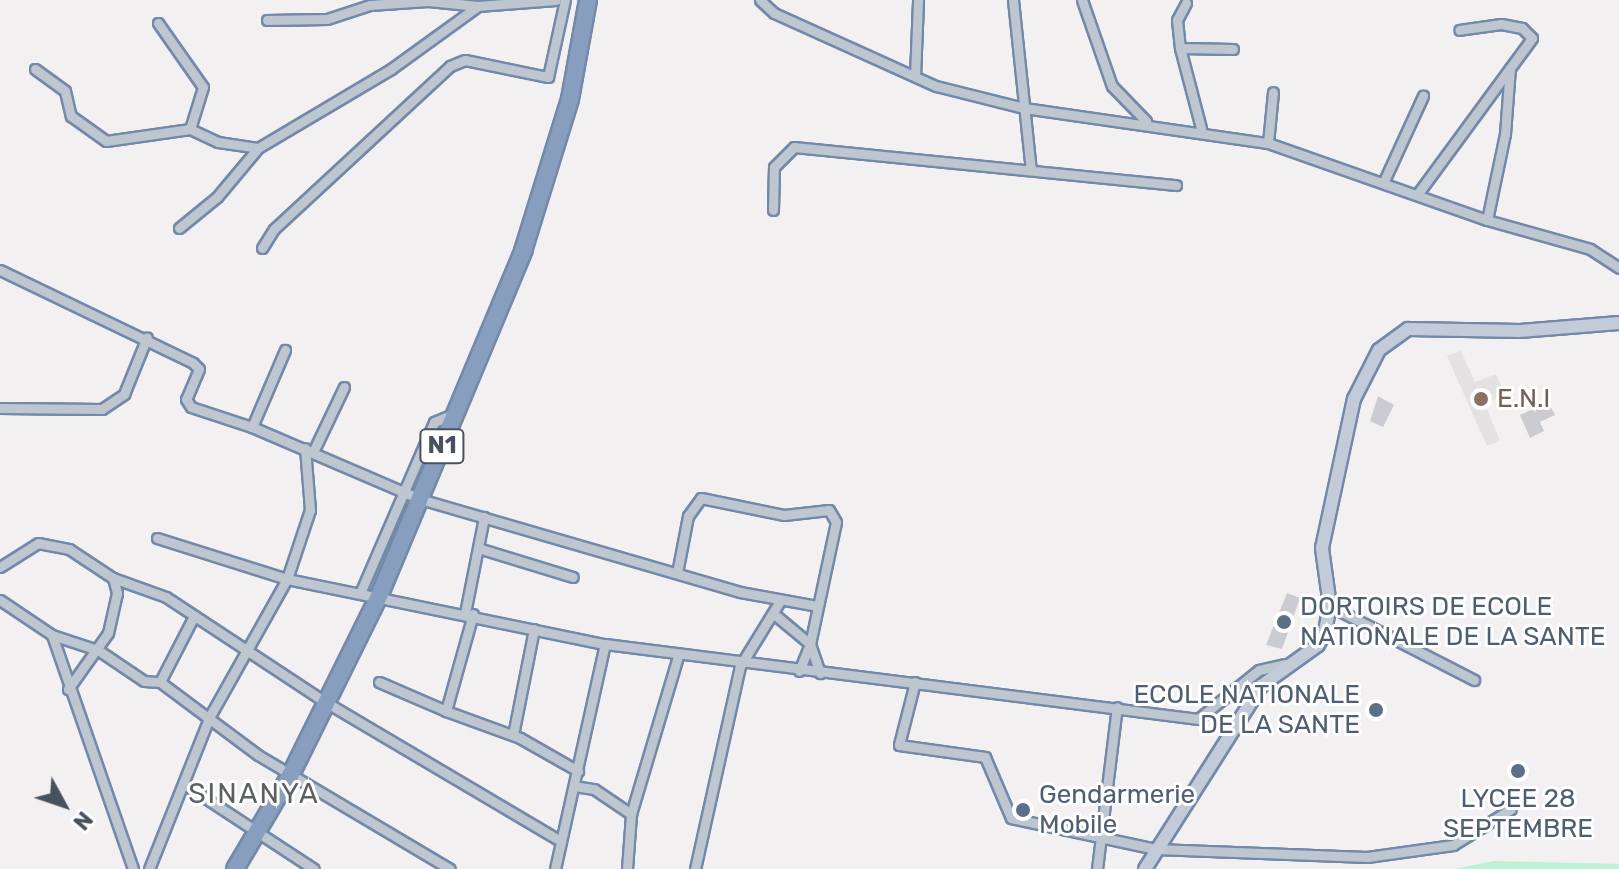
<!DOCTYPE html>
<style>
body{margin:0}
#map{position:relative;width:1619px;height:869px;overflow:hidden;background:#f2f0f0;font-family:Rubik,sans-serif}
div>[style]{position:absolute}
[style*='--x']{left:calc(var(--x)*1px);top:calc(var(--y)*1px);width:calc(var(--w)*1px);rotate:calc(var(--a)*1deg)}
.education>*{inset:0;background:#e3e1e2}
.green>*{inset:0;background:#bff0d6}
.building>*{inset:0;background:#caccd2}
.roads{filter:drop-shadow(2px 0 #7389aa) drop-shadow(-2px 0 #7389aa) drop-shadow(0 2px #7389aa) drop-shadow(0 -2px #7389aa)}
.street>*{height:9px;margin:-4.5px;padding:0 4.5px;transform-origin:4.5px;border-radius:4.5px;background:#bec6cf}
.secondary>*{height:12px;margin:-6px;padding:0 6px;transform-origin:6px;border-radius:6px;background:#c3cbd9}
.highway>*{height:16px;margin:-8px;padding:0 8px;transform-origin:8px;border-radius:8px;background:#889ebf}
.dots>*{width:22px;height:22px;translate:-50% -50%;box-sizing:border-box;border:4px solid #fff;border-radius:50%}
span{translate:-50% -50%;white-space:nowrap;text-align:center;line-height:1.15;-webkit-text-stroke:6px #fff;paint-order:stroke}
.shield-label span{padding:2px 6px;background:#fff;border:2px solid;border-radius:6px;-webkit-text-stroke-width:0}
.shield-label{font-size:24px;color:#48515e;font-weight:700}
.education-label{font-size:26px;color:#785e54}
.left{translate:0 -50%;text-align:left}
.service-label{font-size:26px;color:#4e5e75}
.right{translate:-100% -50%;text-align:right}
.neighbourhood-label{font-size:28px;color:#5c6065;letter-spacing:2px}
.north{position:absolute;left:24px;top:765px;width:80px;height:80px;-webkit-text-stroke:6px #fff;paint-order:stroke;rotate:130deg;font-size:22px;font-weight:700;line-height:32px;text-align:center;color:#48515e}
.north::after{content:'';display:block;margin:auto;width:28px;height:36px;background:#48515e;clip-path:polygon(50% 0,100% 100%,50% 72%,0 100%)}
</style>
<div id="map">
<div class="education">
<i style="clip-path:polygon(1461px 351px,1475px 382px,1496px 374px,1505px 395px,1485px 404px,1500px 441px,1487px 446px,1447px 356px)"></i>
</div>
<div class="green">
<i style="clip-path:polygon(1494px 861px,1619px 864px,1619px 869px,1454px 869px)"></i>
</div>
<div class="building">
<i style="clip-path:polygon(1378px 396px,1394px 405px,1383px 427px,1370px 421px)"></i>
<i style="clip-path:polygon(1548px 402px,1555px 415px,1540px 422px,1544px 431px,1530px 438px,1520px 415px)"></i>
<i style="clip-path:polygon(1287px 593px,1300px 598px,1282px 649px,1266px 645px)"></i>
</div>
<div class="roads">
<div class="street">
<i style="--x:760;--y:0;--w:19;--a:43"></i>
<i style="--x:774;--y:13;--w:178;--a:24.3"></i>
<i style="--x:936;--y:86;--w:91;--a:14"></i>
<i style="--x:1024;--y:108;--w:246;--a:8.2"></i>
<i style="--x:1268;--y:143;--w:232;--a:19.4"></i>
<i style="--x:1487;--y:220;--w:107;--a:15.7"></i>
<i style="--x:1590;--y:249;--w:35;--a:33"></i>
<i style="--x:1013;--y:0;--w:171;--a:84"></i>
<i style="--x:1082;--y:0;--w:91;--a:70.8"></i>
<i style="--x:1112;--y:86;--w:49;--a:45.8"></i>
<i style="--x:1186;--y:3;--w:19;--a:118"></i>
<i style="--x:1177;--y:20;--w:28;--a:84"></i>
<i style="--x:1180;--y:48;--w:83;--a:75.3"></i>
<i style="--x:267;--y:20;--w:60;--a:-1"></i>
<i style="--x:327;--y:19;--w:45;--a:-18"></i>
<i style="--x:370;--y:5;--w:58;--a:-3.9"></i>
<i style="--x:428;--y:1;--w:50;--a:5.7"></i>
<i style="--x:478;--y:6;--w:78;--a:-4.4"></i>
<i style="--x:158;--y:23;--w:78;--a:54.9"></i>
<i style="--x:203;--y:87;--w:44;--a:107.2"></i>
<i style="--x:1180;--y:48;--w:53;--a:1.1"></i>
<i style="--x:35;--y:69;--w:37;--a:36"></i>
<i style="--x:65;--y:91;--w:26;--a:77"></i>
<i style="--x:71;--y:116;--w:43;--a:35.5"></i>
<i style="--x:106;--y:141;--w:85;--a:-8.1"></i>
<i style="--x:190;--y:129;--w:31;--a:25"></i>
<i style="--x:218;--y:142;--w:40;--a:8.5"></i>
<i style="--x:915;--y:76;--w:76;--a:-87.7"></i>
<i style="--x:1268;--y:143;--w:51;--a:-84.4"></i>
<i style="--x:1384;--y:181;--w:94;--a:-65.4"></i>
<i style="--x:1419;--y:192;--w:191;--a:-53.7"></i>
<i style="--x:1532;--y:38;--w:14;--a:-135"></i>
<i style="--x:1522;--y:28;--w:21;--a:-169"></i>
<i style="--x:1501;--y:24;--w:42;--a:171.9"></i>
<i style="--x:773;--y:210;--w:43;--a:-88.7"></i>
<i style="--x:774;--y:167;--w:28;--a:-45"></i>
<i style="--x:794;--y:147;--w:384;--a:5.7"></i>
<i style="--x:1487;--y:220;--w:88;--a:-78.2"></i>
<i style="--x:1505;--y:134;--w:66;--a:-85.7"></i>
<i style="--x:179;--y:228;--w:49;--a:-39.2"></i>
<i style="--x:217;--y:197;--w:64;--a:-50.1"></i>
<i style="--x:258;--y:148;--w:155;--a:-30.7"></i>
<i style="--x:391;--y:69;--w:107;--a:-35.9"></i>
<i style="--x:262;--y:248;--w:22;--a:-58"></i>
<i style="--x:274;--y:229;--w:240;--a:-42.8"></i>
<i style="--x:450;--y:66;--w:16;--a:-22"></i>
<i style="--x:465;--y:60;--w:85;--a:11.6"></i>
<i style="--x:548;--y:77;--w:79;--a:-77.6"></i>
<i style="--x:0;--y:270;--w:214;--a:25.7"></i>
<i style="--x:193;--y:363;--w:8;--a:45"></i>
<i style="--x:199;--y:369;--w:33;--a:113"></i>
<i style="--x:186;--y:399;--w:9;--a:58"></i>
<i style="--x:191;--y:407;--w:64;--a:18.2"></i>
<i style="--x:252;--y:427;--w:183;--a:23.2"></i>
<i style="--x:420;--y:499;--w:333;--a:16.2"></i>
<i style="--x:740;--y:592;--w:78;--a:10.3"></i>
<i style="--x:0;--y:408;--w:102;--a:0.6"></i>
<i style="--x:102;--y:409;--w:27;--a:-34"></i>
<i style="--x:124;--y:394;--w:61;--a:-68"></i>
<i style="--x:252;--y:427;--w:84;--a:-66.8"></i>
<i style="--x:313;--y:452;--w:72;--a:-64.5"></i>
<i style="--x:157;--y:538;--w:136;--a:17.5"></i>
<i style="--x:287;--y:579;--w:325;--a:11.6"></i>
<i style="--x:605;--y:644;--w:598;--a:7.21"></i>
<i style="--x:1198;--y:719;--w:78;--a:-38.8"></i>
<i style="--x:1259;--y:670;--w:27;--a:-13"></i>
<i style="--x:478;--y:548;--w:99;--a:17"></i>
<i style="--x:0;--y:567;--w:45;--a:-32.3"></i>
<i style="--x:38;--y:543;--w:32;--a:11"></i>
<i style="--x:69;--y:549;--w:53;--a:33.4"></i>
<i style="--x:113;--y:578;--w:16;--a:75"></i>
<i style="--x:117;--y:593;--w:41;--a:102.7"></i>
<i style="--x:108;--y:633;--w:69;--a:125.5"></i>
<i style="--x:677;--y:573;--w:58;--a:-79.1"></i>
<i style="--x:688;--y:516;--w:22;--a:-54"></i>
<i style="--x:701;--y:498;--w:85;--a:11.6"></i>
<i style="--x:784;--y:515;--w:45;--a:-6.3"></i>
<i style="--x:829;--y:510;--w:14;--a:60"></i>
<i style="--x:836;--y:522;--w:125;--a:102"></i>
<i style="--x:810;--y:644;--w:31;--a:71"></i>
<i style="--x:113;--y:578;--w:56;--a:19.7"></i>
<i style="--x:166;--y:597;--w:193;--a:33.4"></i>
<i style="--x:327;--y:703;--w:267;--a:30.6"></i>
<i style="--x:361;--y:591;--w:184;--a:-66.6"></i>
<i style="--x:434;--y:422;--w:24;--a:-22"></i>
<i style="--x:0;--y:600;--w:63;--a:33.9"></i>
<i style="--x:52;--y:635;--w:248;--a:70.9"></i>
<i style="--x:1330;--y:606;--w:162;--a:27.2"></i>
<i style="--x:465;--y:613;--w:98;--a:-78.8"></i>
<i style="--x:473;--y:614;--w:101;--a:105.6"></i>
<i style="--x:446;--y:711;--w:79;--a:20"></i>
<i style="--x:520;--y:738;--w:67;--a:29.6"></i>
<i style="--x:774;--y:614;--w:47;--a:39.8"></i>
<i style="--x:810;--y:644;--w:29;--a:112"></i>
<i style="--x:194;--y:616;--w:74;--a:117.3"></i>
<i style="--x:160;--y:682;--w:122;--a:36.7"></i>
<i style="--x:258;--y:755;--w:223;--a:30.7"></i>
<i style="--x:52;--y:635;--w:48;--a:18.1"></i>
<i style="--x:98;--y:650;--w:55;--a:34"></i>
<i style="--x:144;--y:681;--w:16;--a:4"></i>
<i style="--x:379;--y:682;--w:73;--a:23.4"></i>
<i style="--x:915;--y:682;--w:65;--a:104.3"></i>
<i style="--x:899;--y:745;--w:87;--a:7.9"></i>
<i style="--x:985;--y:757;--w:66;--a:66.9"></i>
<i style="--x:1011;--y:818;--w:148;--a:12.1"></i>
<i style="--x:1156;--y:849;--w:211;--a:2.2"></i>
<i style="--x:1367;--y:857;--w:87;--a:-7.9"></i>
<i style="--x:1453;--y:845;--w:68;--a:-31.8"></i>
<i style="--x:513;--y:735;--w:108;--a:-78.8"></i>
<i style="--x:184;--y:784;--w:155;--a:33.2"></i>
<i style="--x:574;--y:786;--w:20;--a:9"></i>
<i style="--x:594;--y:789;--w:45;--a:34"></i>
<i style="--x:149;--y:869;--w:165;--a:-68.3"></i>
<i style="--x:210;--y:716;--w:157;--a:-60.7"></i>
<i style="--x:287;--y:579;--w:73;--a:-71.6"></i>
<i style="--x:310;--y:510;--w:62;--a:-94.6"></i>
<i style="--x:555;--y:869;--w:230;--a:-77.5"></i>
<i style="--x:627;--y:869;--w:55;--a:-85.8"></i>
<i style="--x:631;--y:814;--w:165;--a:-73.4"></i>
<i style="--x:695;--y:869;--w:208;--a:-77.5"></i>
<i style="--x:740;--y:666;--w:76;--a:-58.4"></i>
<i style="--x:1097;--y:869;--w:163;--a:-83"></i>
</div>
<div class="secondary">
<i style="--x:1145;--y:869;--w:217;--a:-57.6"></i>
<i style="--x:1261;--y:686;--w:70;--a:-35.7"></i>
<i style="--x:1318;--y:645;--w:16;--a:-63"></i>
<i style="--x:1325;--y:631;--w:25;--a:-79"></i>
<i style="--x:1330;--y:606;--w:59;--a:-97.9"></i>
<i style="--x:1322;--y:548;--w:152;--a:-77.9"></i>
<i style="--x:1354;--y:399;--w:55;--a:-63"></i>
<i style="--x:1379;--y:350;--w:36;--a:-36"></i>
<i style="--x:1408;--y:329;--w:112;--a:1"></i>
<i style="--x:1520;--y:331;--w:99;--a:-4.6"></i>
</div>
<div class="highway">
<i style="--x:235;--y:869;--w:110;--a:-59.5"></i>
<i style="--x:291;--y:774;--w:199;--a:-63.7"></i>
<i style="--x:379;--y:596;--w:374;--a:-67.3"></i>
<i style="--x:523;--y:251;--w:159;--a:-72.8"></i>
<i style="--x:570;--y:99;--w:101;--a:-79.7"></i>
</div>
</div>
<div class="dots">
<i style="left:1481px;top:399px;background:#8d6e63"></i>
<i style="left:1284px;top:622px;background:#5c6f8a"></i>
<i style="left:1376px;top:710px;background:#5c6f8a"></i>
<i style="left:1518px;top:771px;background:#5c6f8a"></i>
<i style="left:1023px;top:810px;background:#5c6f8a"></i>
</div>
<div class="shield-label">
<span style="left:442px;top:446px">N1</span>
</div>
<div class="education-label">
<span class="left" style="left:1497px;top:399px">E.N.I</span>
</div>
<div class="service-label">
<span class="left" style="left:1300px;top:622px">DORTOIRS DE ECOLE<br>NATIONALE DE LA SANTE</span>
<span class="right" style="left:1360px;top:710px">ECOLE NATIONALE<br>DE LA SANTE</span>
<span class="left" style="left:1039px;top:810px">Gendarmerie<br>Mobile</span>
<span style="left:1518px;top:814px">LYCEE 28<br>SEPTEMBRE</span>
</div>
<div class="neighbourhood-label">
<span style="left:254px;top:794px">SINANYA</span>
</div>
<div class="north">N</div>
</div>
